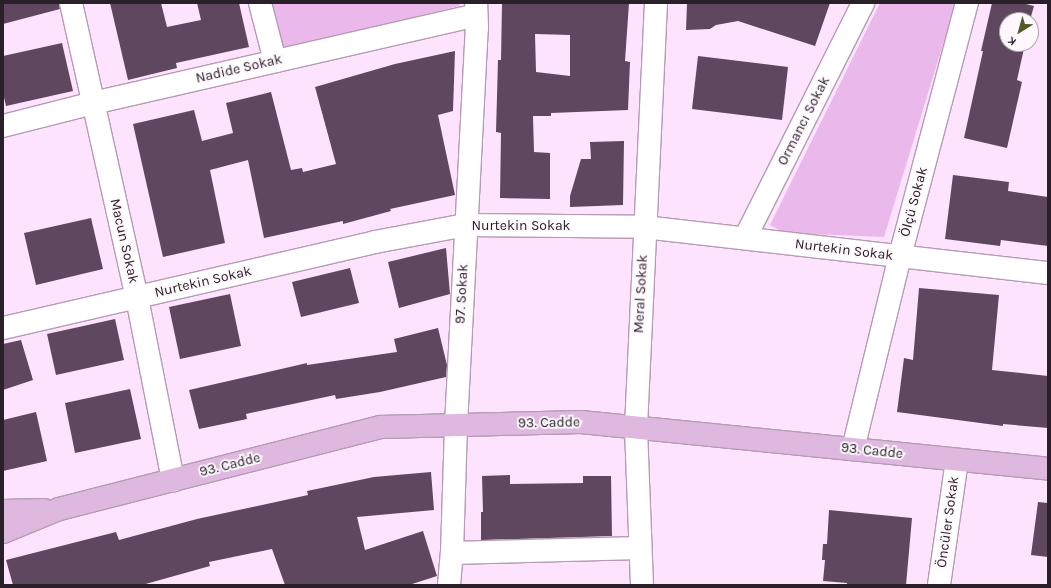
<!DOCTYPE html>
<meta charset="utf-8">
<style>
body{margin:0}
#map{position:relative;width:1051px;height:588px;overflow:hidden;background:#fee3fe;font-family:Karla,sans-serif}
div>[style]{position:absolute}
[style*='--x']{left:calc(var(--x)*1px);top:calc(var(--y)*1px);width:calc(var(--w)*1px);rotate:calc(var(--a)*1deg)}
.green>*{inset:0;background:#eab8ea}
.building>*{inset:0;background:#5f485f}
.roads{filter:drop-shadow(1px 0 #b59bb5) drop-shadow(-1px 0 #b59bb5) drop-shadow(0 1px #b59bb5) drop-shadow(0 -1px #b59bb5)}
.minor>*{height:22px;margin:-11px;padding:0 11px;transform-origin:11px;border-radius:11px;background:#fff}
.major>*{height:22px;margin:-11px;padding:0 11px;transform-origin:11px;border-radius:11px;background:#dfb8df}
span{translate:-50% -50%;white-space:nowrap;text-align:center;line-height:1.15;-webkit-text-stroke:4px #fef8fd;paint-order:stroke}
.street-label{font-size:14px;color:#2a202a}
.frame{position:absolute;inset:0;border:4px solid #2a202a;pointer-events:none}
.north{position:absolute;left:999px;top:12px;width:40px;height:40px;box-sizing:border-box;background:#fef8fd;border:1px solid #a9a2a9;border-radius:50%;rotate:217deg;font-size:11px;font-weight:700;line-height:16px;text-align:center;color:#2a202a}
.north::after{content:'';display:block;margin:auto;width:14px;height:18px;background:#535b29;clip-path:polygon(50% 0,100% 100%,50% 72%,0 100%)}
</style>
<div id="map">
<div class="green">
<i style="clip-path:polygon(271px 3px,459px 3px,459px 6px,286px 49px,277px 42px)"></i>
<i style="clip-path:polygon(880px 3px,954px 3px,955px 5px,884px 237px,784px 233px,770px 225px)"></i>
</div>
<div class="building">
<i style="clip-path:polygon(3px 3px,59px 3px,60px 9px,3px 24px)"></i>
<i style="clip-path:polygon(110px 3px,161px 3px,167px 27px,201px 20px,197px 3px,239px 3px,249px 47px,176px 63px,177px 68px,128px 80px)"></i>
<i style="clip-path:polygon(evenodd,502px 3px,629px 3px,625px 61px,630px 62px,628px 110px,551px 113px,551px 116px,533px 116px,534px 152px,550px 153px,550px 199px,500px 198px,501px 133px,496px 132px,498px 60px,501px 60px,502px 3px,535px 34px,570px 35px,570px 76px,536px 72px,535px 34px)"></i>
<i style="clip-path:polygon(687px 3px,830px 3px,815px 46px,738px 21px,716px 25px,710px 29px,686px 30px)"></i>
<i style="clip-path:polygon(992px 3px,1022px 3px,1034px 6px,1030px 20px,1007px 20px,1007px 44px,1025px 44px,1017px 80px,1022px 82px,1007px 148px,964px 138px,983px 51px,981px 51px)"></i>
<i style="clip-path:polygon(62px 43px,73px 91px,6px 106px,3px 93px,3px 56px)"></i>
<i style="clip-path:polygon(455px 51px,453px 111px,438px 115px,455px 195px,390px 209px,391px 211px,343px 224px,343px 221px,264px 238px,248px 160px,210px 170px,225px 243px,163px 257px,133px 124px,194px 110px,202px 141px,233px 133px,226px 103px,271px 92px,291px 170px,302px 168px,303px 172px,336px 164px,315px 87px,395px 64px)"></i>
<i style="clip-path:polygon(698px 56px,788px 67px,782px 120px,692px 109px)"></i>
<i style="clip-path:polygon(624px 141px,623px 205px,570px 207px,570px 196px,581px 159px,591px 159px,590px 142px)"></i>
<i style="clip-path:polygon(953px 175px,1009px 182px,1008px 191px,1048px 197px,1048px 246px,1001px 240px,1000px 246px,945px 239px)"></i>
<i style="clip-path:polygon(91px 218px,103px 269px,36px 285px,24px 233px)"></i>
<i style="clip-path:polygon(446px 248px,450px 294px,399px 308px,388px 262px)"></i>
<i style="clip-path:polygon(350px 268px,359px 303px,301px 317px,292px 282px)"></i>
<i style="clip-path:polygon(919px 288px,999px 295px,992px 370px,1048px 376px,1048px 428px,1003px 424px,1003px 426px,897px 412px,904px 358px,913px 360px)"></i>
<i style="clip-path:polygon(230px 294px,241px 346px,180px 359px,169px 307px)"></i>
<i style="clip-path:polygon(115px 319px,124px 360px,56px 375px,47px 334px)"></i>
<i style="clip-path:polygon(438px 328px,447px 365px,446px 377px,380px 392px,336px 399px,335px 395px,246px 414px,247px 419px,199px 429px,189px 390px,307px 363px,307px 365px,397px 352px,394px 339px)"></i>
<i style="clip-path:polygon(21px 340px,33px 380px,3px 390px,3px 344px)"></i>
<i style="clip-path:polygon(130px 389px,141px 439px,75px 453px,65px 403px)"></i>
<i style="clip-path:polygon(36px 412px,47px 461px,3px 471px,3px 420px)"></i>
<i style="clip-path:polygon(431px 472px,434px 510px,357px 517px,365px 550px,423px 531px,437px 576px,409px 585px,285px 585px,272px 549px,209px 562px,210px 566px,142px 585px,13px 585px,6px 560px,116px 532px,119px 540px,197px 519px,308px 495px,307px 491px,374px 477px)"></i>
<i style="clip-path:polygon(510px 475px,510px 484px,583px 483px,583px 476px,611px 476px,612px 536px,481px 540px,481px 512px,483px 512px,482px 476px)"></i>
<i style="clip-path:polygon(1038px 502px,1048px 503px,1048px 557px,1031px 555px)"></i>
<i style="clip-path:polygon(829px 510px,912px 518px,906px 585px,847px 585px,847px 583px,823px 581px,825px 560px,822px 560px,823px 544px,827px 544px)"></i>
</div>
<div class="roads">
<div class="minor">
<i style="--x:71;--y:3;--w:302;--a:77.4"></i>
<i style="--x:137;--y:298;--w:186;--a:78.8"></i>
<i style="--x:260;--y:3;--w:60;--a:75.5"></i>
<i style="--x:3;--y:126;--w:93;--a:-14.3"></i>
<i style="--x:93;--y:103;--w:393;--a:-12.9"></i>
<i style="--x:745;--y:238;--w:263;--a:-63.3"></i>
<i style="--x:3;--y:328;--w:382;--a:-13"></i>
<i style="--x:375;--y:242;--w:93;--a:-10.6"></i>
<i style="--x:466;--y:225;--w:178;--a:0.6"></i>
<i style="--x:644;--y:227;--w:407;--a:6.5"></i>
<i style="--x:853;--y:449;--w:199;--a:-76.3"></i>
<i style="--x:900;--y:256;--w:262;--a:-75.2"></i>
<i style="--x:452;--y:553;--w:188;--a:-1.5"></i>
<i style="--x:449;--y:585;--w:32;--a:-85"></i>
<i style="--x:452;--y:553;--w:128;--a:-88.2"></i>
<i style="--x:456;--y:425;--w:398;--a:-87"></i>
<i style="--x:477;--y:28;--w:25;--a:-92"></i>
<i style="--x:642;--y:585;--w:158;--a:-92.2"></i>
<i style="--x:636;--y:427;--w:424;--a:-87.3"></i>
<i style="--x:939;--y:585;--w:126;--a:-81.8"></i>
</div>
<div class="major">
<i style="--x:3;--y:511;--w:41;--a:-1.4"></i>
<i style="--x:3;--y:532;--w:61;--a:-22.3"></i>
<i style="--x:59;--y:509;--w:331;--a:-14.3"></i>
<i style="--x:380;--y:427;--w:201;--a:-1.4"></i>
<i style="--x:581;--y:422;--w:469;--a:5.7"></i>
</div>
</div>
<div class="street-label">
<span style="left:239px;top:69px;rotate:-13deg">Nadide Sokak</span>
<span style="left:804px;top:121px;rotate:-63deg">Ormancı Sokak</span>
<span style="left:914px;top:202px;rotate:-75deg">Ölçü Sokak</span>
<span style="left:521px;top:226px">Nurtekin Sokak</span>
<span style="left:124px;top:241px;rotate:77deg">Macun Sokak</span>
<span style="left:844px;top:250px;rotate:7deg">Nurtekin Sokak</span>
<span style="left:203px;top:282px;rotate:-13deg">Nurtekin Sokak</span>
<span style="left:462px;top:294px;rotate:-87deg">97. Sokak</span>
<span style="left:641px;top:294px;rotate:-87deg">Meral Sokak</span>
<span style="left:549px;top:423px;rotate:-1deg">93. Cadde</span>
<span style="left:872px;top:451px;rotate:6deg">93. Cadde</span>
<span style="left:230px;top:465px;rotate:-14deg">93. Cadde</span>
<span style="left:948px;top:522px;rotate:-82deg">Öncüler Sokak</span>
</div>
<div class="frame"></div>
<div class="north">K</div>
</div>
